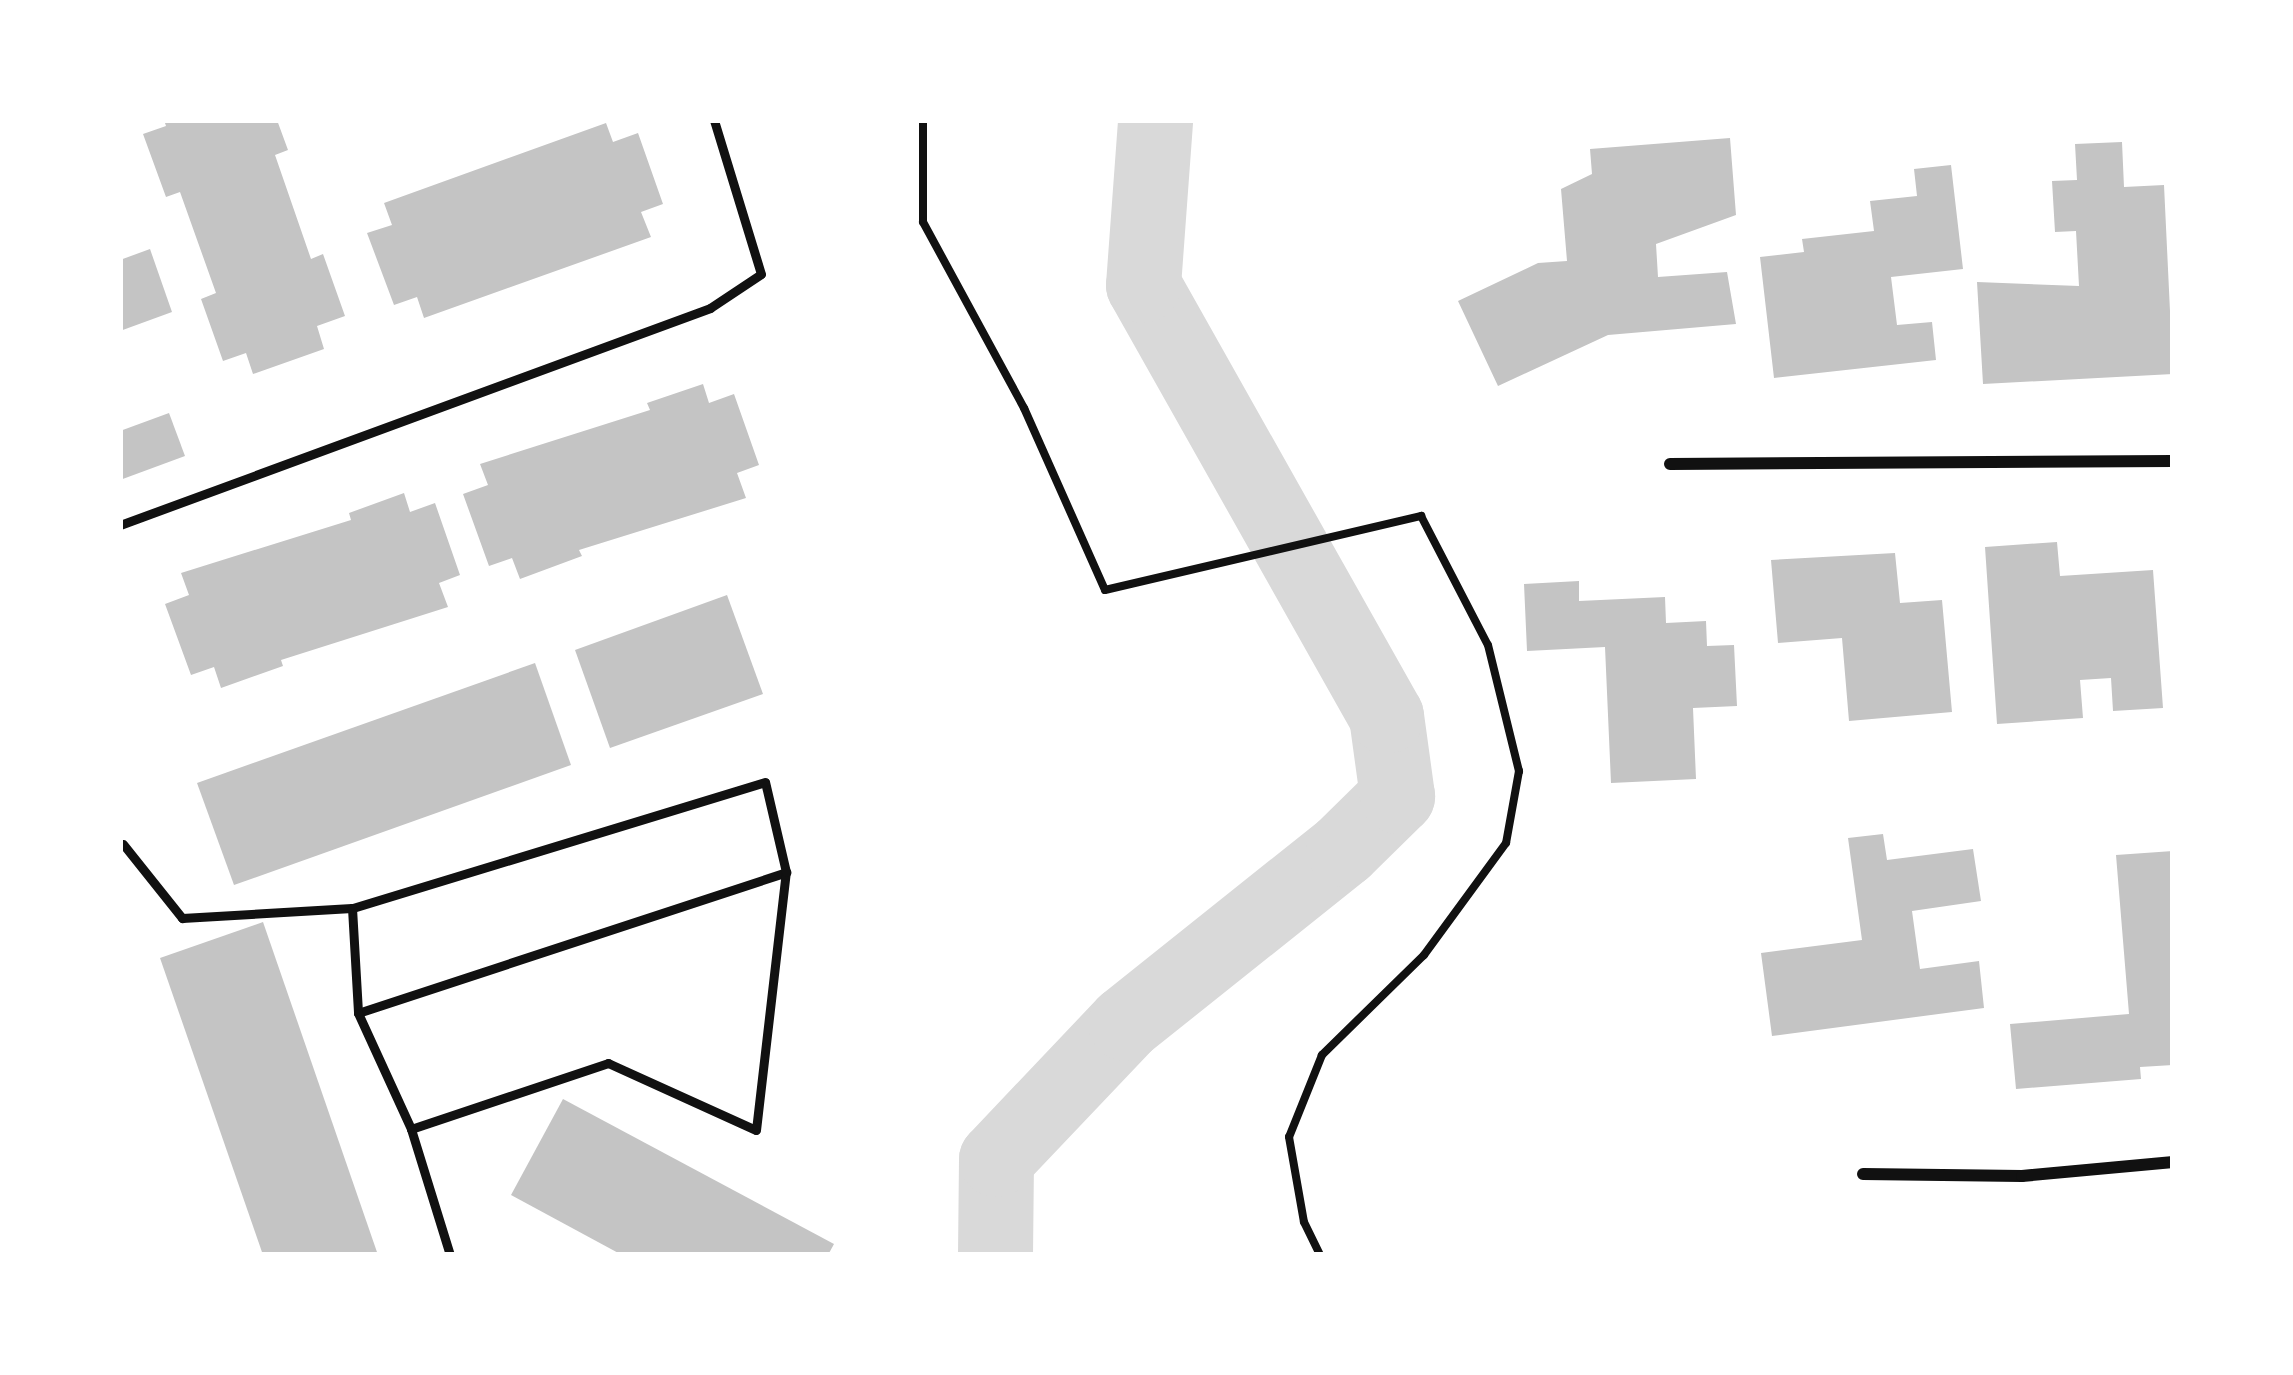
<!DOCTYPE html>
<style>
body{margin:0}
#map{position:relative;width:2293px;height:1375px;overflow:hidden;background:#fff;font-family:"DM Sans",sans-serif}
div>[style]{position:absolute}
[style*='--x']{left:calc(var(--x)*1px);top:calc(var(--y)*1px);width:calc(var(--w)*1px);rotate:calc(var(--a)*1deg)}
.river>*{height:75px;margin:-37.5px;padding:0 37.5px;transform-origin:37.5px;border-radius:37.5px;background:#d9d9d9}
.building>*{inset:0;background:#c4c4c4}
.path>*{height:8px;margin:-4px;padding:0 4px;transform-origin:4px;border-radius:4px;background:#111}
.service>*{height:9px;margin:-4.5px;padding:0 4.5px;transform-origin:4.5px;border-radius:4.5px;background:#111}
.minor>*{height:12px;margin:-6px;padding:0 6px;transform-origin:6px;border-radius:6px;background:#111}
span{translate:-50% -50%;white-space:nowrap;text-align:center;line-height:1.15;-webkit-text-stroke:12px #fff;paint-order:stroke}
.frame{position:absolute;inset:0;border:123px solid #fff;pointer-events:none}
</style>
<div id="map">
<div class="river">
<i style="--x:995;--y:1255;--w:96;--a:-89.4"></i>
<i style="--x:996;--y:1159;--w:187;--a:-46.5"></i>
<i style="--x:1125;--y:1023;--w:279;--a:-38.6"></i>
<i style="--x:1343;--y:849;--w:76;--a:-44.5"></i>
<i style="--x:1397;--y:796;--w:81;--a:-97.8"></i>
<i style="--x:1386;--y:716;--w:495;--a:-119.4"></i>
<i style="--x:1143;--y:285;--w:165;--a:-85.8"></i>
</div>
<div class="building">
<i style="clip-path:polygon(164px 120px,277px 120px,288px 150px,275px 155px,311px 259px,323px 254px,345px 316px,317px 326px,324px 349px,253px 374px,246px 353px,223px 361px,201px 299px,216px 293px,180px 192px,166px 197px,143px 134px,166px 126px)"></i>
<i style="clip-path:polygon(606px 123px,613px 142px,638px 133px,663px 204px,641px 212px,651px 237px,424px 318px,417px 297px,394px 305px,367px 233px,392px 225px,384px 203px)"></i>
<i style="clip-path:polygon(1730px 138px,1736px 215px,1656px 244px,1658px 277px,1727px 272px,1736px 324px,1608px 335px,1498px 386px,1458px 301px,1538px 263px,1567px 261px,1561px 189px,1592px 174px,1590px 149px)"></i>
<i style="clip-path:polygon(2122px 142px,2124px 187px,2164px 185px,2173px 374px,1983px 384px,1977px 282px,2079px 286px,2076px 231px,2055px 232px,2052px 181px,2077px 180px,2075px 144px)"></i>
<i style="clip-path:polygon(1951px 165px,1963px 269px,1891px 277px,1897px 325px,1932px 322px,1936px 360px,1774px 378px,1760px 257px,1804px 252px,1802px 239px,1874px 231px,1870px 201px,1917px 196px,1914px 169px)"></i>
<i style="clip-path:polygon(150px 249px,172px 312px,120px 331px,120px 260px)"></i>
<i style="clip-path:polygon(703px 384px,709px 403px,734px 394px,759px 465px,737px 473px,746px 498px,579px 550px,582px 556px,520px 579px,512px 558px,489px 566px,463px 494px,488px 485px,480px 464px,650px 410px,647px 403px)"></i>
<i style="clip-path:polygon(169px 413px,185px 456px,120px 480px,120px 431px)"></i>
<i style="clip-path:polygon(404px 493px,410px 512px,435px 503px,460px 575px,439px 583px,448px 607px,281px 660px,283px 666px,221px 688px,214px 667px,191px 675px,165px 604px,189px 595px,181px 573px,351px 520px,349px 513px)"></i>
<i style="clip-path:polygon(2057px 542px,2060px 576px,2153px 570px,2163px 708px,2113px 711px,2111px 678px,2080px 680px,2083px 718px,1997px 724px,1985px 547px)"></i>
<i style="clip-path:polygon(1895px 553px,1900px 603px,1942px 600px,1952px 712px,1849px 721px,1842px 638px,1778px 643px,1771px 560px)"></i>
<i style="clip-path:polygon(1579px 581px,1579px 601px,1665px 597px,1666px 623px,1706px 621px,1707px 646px,1734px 645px,1737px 706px,1693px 708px,1696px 779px,1611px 783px,1605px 647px,1527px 651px,1524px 584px)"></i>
<i style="clip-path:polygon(727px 595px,763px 694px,610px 748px,575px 650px)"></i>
<i style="clip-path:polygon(535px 663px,571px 765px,234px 885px,197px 783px)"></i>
<i style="clip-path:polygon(1883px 834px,1887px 860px,1973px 849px,1981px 901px,1912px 911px,1920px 969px,1979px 961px,1984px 1008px,1772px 1036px,1761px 953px,1862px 940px,1848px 838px)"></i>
<i style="clip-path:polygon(2173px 851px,2173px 1065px,2140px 1067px,2141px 1079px,2016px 1089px,2010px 1024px,2129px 1014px,2116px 855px)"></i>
<i style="clip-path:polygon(263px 922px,378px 1255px,263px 1255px,160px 958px)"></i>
<i style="clip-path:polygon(563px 1099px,834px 1244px,828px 1255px,622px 1255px,511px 1195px)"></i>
</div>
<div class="path">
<i style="--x:923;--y:120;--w:102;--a:90"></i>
<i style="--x:923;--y:222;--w:212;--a:61.5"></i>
<i style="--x:1024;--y:408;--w:199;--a:66"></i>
<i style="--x:1105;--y:590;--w:325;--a:-13.2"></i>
<i style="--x:1421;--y:516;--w:145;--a:62.6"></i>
<i style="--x:1488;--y:645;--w:130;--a:76.2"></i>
<i style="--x:1519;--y:771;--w:73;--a:100.2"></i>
<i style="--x:1506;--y:843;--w:139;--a:126.2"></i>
<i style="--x:1424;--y:955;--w:143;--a:135.6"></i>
<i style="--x:1322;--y:1055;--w:88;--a:111.9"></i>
<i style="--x:1289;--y:1137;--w:86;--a:80"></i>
<i style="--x:1304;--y:1222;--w:37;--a:64"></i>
</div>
<div class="service">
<i style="--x:120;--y:525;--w:629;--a:-20.19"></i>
<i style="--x:710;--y:308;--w:61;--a:-33.7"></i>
<i style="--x:761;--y:274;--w:161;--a:-107"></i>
<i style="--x:123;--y:844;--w:95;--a:51.4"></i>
<i style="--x:182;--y:918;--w:170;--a:-3.4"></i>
<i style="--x:358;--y:1013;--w:451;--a:-18.2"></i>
<i style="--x:411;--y:1129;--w:208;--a:-18.5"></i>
<i style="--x:608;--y:1063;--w:162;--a:24.4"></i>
<i style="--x:756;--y:1130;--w:260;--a:-83.4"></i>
<i style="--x:786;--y:872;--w:92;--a:-103.1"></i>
<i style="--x:765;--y:782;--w:432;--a:163"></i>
<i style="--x:352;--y:908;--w:105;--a:86.7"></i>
<i style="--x:358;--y:1013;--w:128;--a:65.4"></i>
<i style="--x:411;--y:1129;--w:132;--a:72.8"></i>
</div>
<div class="minor">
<i style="--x:1670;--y:464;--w:503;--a:-0.34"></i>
<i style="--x:1863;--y:1174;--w:159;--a:0.7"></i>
<i style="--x:2022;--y:1176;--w:152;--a:-5.3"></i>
</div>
<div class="frame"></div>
</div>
